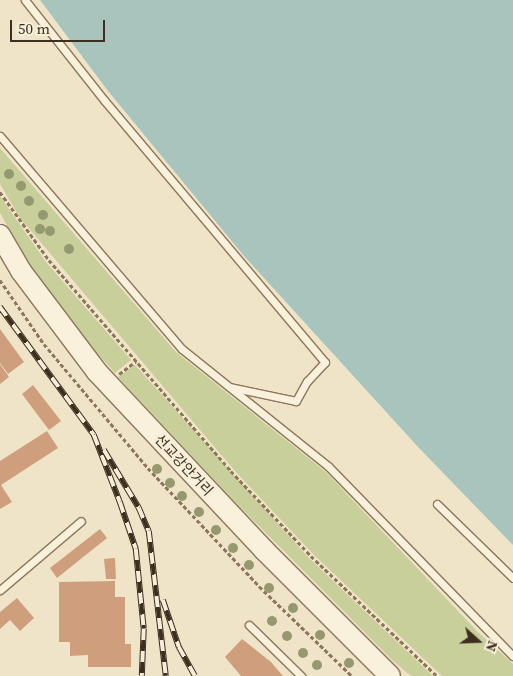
<!DOCTYPE html>
<meta charset="utf-8">
<style>
body{margin:0}
#map{position:relative;width:513px;height:676px;overflow:hidden;background:#f0e4c8;font-family:"Source Serif 4","Noto Sans KR",serif}
div>[style]{position:absolute}
[style*='--x']{left:calc(var(--x)*1px);top:calc(var(--y)*1px);width:calc(var(--w)*1px);rotate:calc(var(--a)*1deg)}
.green>*{inset:0;background:#c9cf9b}
.water>*{inset:0;background:#a9c4bc}
.building>*{inset:0;background:#cf9f7d}
.path>*{height:2.5px;margin-top:-1.25px;transform-origin:0;background:repeating-linear-gradient(90deg,#8d765c 0 4px,transparent 0 6.5px)}
.roads{filter:drop-shadow(1px 0 #8d765c) drop-shadow(-1px 0 #8d765c) drop-shadow(0 1px #8d765c) drop-shadow(0 -1px #8d765c)}
.lane>*{height:7px;margin:-3.5px;padding:0 3.5px;transform-origin:3.5px;border-radius:3.5px;background:#faf1dc}
.secondary>*{height:20px;margin:-10px;padding:0 10px;transform-origin:10px;border-radius:10px;background:#faf1dc}
.rail>*{height:5.5px;margin-top:-2.75px;transform-origin:0;background:repeating-linear-gradient(90deg,#f7eed8 0 11px,#3d2e20 0 22px);box-sizing:border-box;border-block:1px solid #3d2e20}
.trees>*{width:10px;height:10px;margin:-5px;border-radius:50%;background:#96986f}
span{translate:-50% -50%;white-space:nowrap;text-align:center;line-height:1.15;-webkit-text-stroke:4.5px #f7eed8;paint-order:stroke}
.street-label{font-size:14px;color:#3d2e20}
.north{position:absolute;left:453px;top:616px;width:50px;height:50px;-webkit-text-stroke:4px #f7eed8;paint-order:stroke;rotate:110deg;font-size:14px;font-weight:700;line-height:20px;text-align:center;color:#3d2e20}
.north::after{content:'';display:block;margin:auto;width:18px;height:22px;background:#3d2e20;clip-path:polygon(50% 0,100% 100%,50% 72%,0 100%)}
.scale{position:absolute;left:10px;top:20px;width:95px;height:22px;box-sizing:border-box;border:2px solid #3d2e20;border-top:0;padding-left:6px;font-size:15px;line-height:18px;white-space:nowrap;color:#3d2e20;-webkit-text-stroke:4px #f7eed8;paint-order:stroke}
</style>
<div id="map">
<div class="green">
<i style="clip-path:polygon(0 148px,176px 352px,326px 472px,478px 632px,513px 664px,513px 676px,442px 676px,314px 555px,234px 470px,20px 218px,0 184px)"></i>
<i style="clip-path:polygon(0 196px,46px 262px,131px 360px,115px 373px,72px 326px,28px 263px,0 213px)"></i>
<i style="clip-path:polygon(135px 365px,309px 558px,433px 676px,411px 676px,393px 661px,237px 504px,118px 377px)"></i>
</div>
<div class="water">
<i style="clip-path:polygon(40px 0,513px 0,513px 545px,419px 448px,244px 256px,108px 91px)"></i>
</div>
<div class="building">
<i style="clip-path:polygon(0 329px,24px 362px,8px 374px,0 363px)"></i>
<i style="clip-path:polygon(0 364px,9px 377px,0 384px)"></i>
<i style="clip-path:polygon(33px 385px,61px 421px,49px 430px,22px 394px)"></i>
<i style="clip-path:polygon(47px 431px,58px 448px,1px 485px,12px 502px,0 509px,0 461px)"></i>
<i style="clip-path:polygon(100px 529px,107px 538px,57px 578px,50px 568px)"></i>
<i style="clip-path:polygon(115px 558px,116px 579px,106px 579px,104px 559px)"></i>
<i style="clip-path:polygon(115px 581px,115px 597px,125px 597px,125px 644px,131px 644px,131px 667px,88px 667px,88px 655px,70px 656px,70px 642px,59px 642px,59px 582px)"></i>
<i style="clip-path:polygon(17px 598px,34px 618px,20px 631px,10px 620px,0 629px,0 612px)"></i>
<i style="clip-path:polygon(242px 639px,271px 662px,283px 676px,241px 676px,225px 657px)"></i>
</div>
<div class="path">
<i style="--x:0;--y:192;--w:84;--a:54.2"></i>
<i style="--x:49;--y:260;--w:279;--a:49.2"></i>
<i style="--x:231;--y:471;--w:117;--a:46.7"></i>
<i style="--x:311;--y:556;--w:174;--a:43.6"></i>
<i style="--x:0;--y:280;--w:78;--a:55.5"></i>
<i style="--x:44;--y:344;--w:162;--a:50"></i>
<i style="--x:148;--y:468;--w:169;--a:46.7"></i>
<i style="--x:264;--y:591;--w:122;--a:44"></i>
<i style="--x:119;--y:374;--w:21;--a:-37"></i>
</div>
<div class="roads">
<div class="lane">
<i style="--x:25;--y:0;--w:127;--a:51.7"></i>
<i style="--x:104;--y:100;--w:343;--a:49.9"></i>
<i style="--x:325;--y:362;--w:26;--a:133"></i>
<i style="--x:307;--y:381;--w:23;--a:119"></i>
<i style="--x:296;--y:401;--w:67;--a:-168"></i>
<i style="--x:0;--y:136;--w:280;--a:49.5"></i>
<i style="--x:182;--y:349;--w:187;--a:38.7"></i>
<i style="--x:328;--y:466;--w:265;--a:45.8"></i>
<i style="--x:437;--y:504;--w:106;--a:44.2"></i>
<i style="--x:0;--y:590;--w:106;--a:-40.4"></i>
<i style="--x:249;--y:625;--w:73;--a:44.4"></i>
</div>
<div class="secondary">
<i style="--x:0;--y:235;--w:42;--a:59.7"></i>
<i style="--x:21;--y:271;--w:126;--a:53"></i>
<i style="--x:97;--y:372;--w:244;--a:46.8"></i>
<i style="--x:264;--y:550;--w:178;--a:45"></i>
</div>
</div>
<div class="rail">
<i style="--x:0;--y:307;--w:159;--a:53.7"></i>
<i style="--x:94;--y:435;--w:72;--a:68.8"></i>
<i style="--x:120;--y:502;--w:50;--a:71.2"></i>
<i style="--x:136;--y:549;--w:80;--a:84.3"></i>
<i style="--x:144;--y:629;--w:47;--a:92.4"></i>
<i style="--x:104;--y:450;--w:68;--a:58.9"></i>
<i style="--x:139;--y:508;--w:25;--a:67"></i>
<i style="--x:149;--y:531;--w:146;--a:83.3"></i>
<i style="--x:163;--y:600;--w:50;--a:71.2"></i>
<i style="--x:179;--y:647;--w:33;--a:61"></i>
</div>
<div class="trees">
<i style="left:9px;top:174px"></i>
<i style="left:21px;top:186px"></i>
<i style="left:29px;top:201px"></i>
<i style="left:43px;top:215px"></i>
<i style="left:40px;top:229px"></i>
<i style="left:50px;top:231px"></i>
<i style="left:69px;top:249px"></i>
<i style="left:157px;top:469px"></i>
<i style="left:170px;top:483px"></i>
<i style="left:182px;top:496px"></i>
<i style="left:199px;top:512px"></i>
<i style="left:216px;top:530px"></i>
<i style="left:233px;top:548px"></i>
<i style="left:249px;top:565px"></i>
<i style="left:269px;top:588px"></i>
<i style="left:293px;top:608px"></i>
<i style="left:272px;top:621px"></i>
<i style="left:320px;top:635px"></i>
<i style="left:287px;top:636px"></i>
<i style="left:303px;top:653px"></i>
<i style="left:349px;top:663px"></i>
<i style="left:317px;top:665px"></i>
</div>
<div class="street-label">
<span style="left:184px;top:465px;rotate:47deg">선교강안거리</span>
</div>
<div class="north">N</div>
<div class="scale">50 m</div>
</div>
